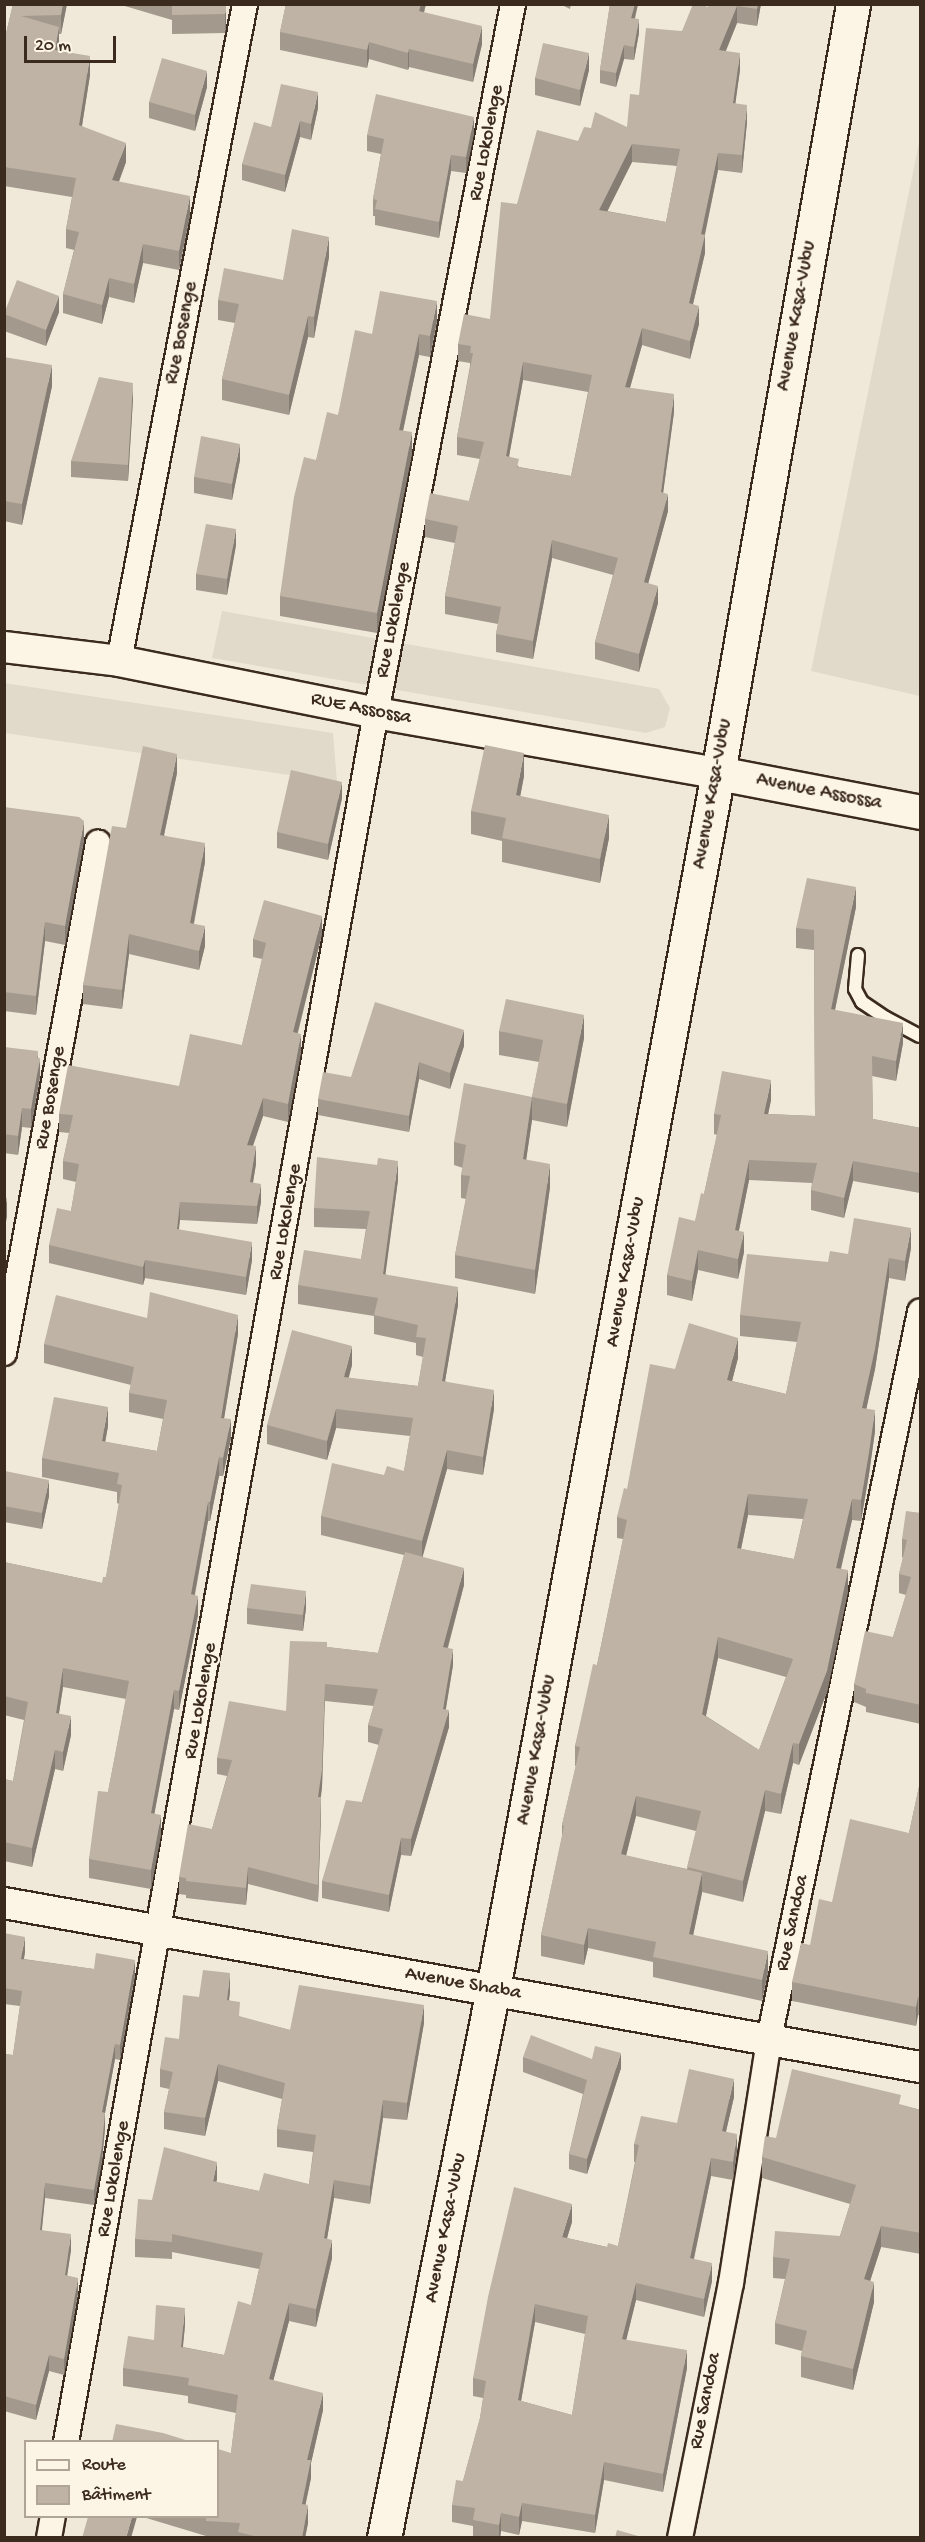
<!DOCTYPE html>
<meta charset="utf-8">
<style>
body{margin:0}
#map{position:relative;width:925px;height:2542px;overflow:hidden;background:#f0e9d9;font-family:"Gochi Hand",sans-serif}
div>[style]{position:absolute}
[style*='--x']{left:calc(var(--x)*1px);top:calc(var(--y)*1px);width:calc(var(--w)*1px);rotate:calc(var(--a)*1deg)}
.built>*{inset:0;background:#e1d9c9}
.roads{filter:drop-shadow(2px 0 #3b2a1e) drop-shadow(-2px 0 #3b2a1e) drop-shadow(0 2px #3b2a1e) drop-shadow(0 -2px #3b2a1e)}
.service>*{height:12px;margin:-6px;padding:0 6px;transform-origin:6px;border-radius:6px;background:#fcf5e5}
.minor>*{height:24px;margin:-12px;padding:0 12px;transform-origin:12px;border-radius:12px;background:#fcf5e5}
.tertiary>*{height:30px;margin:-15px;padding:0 15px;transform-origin:15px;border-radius:15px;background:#fcf5e5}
.secondary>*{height:33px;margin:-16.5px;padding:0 16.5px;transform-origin:16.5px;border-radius:16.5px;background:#fcf5e5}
.primary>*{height:33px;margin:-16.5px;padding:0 16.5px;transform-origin:16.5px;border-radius:16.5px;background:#fcf5e5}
.wall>*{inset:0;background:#a39a8d}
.shaded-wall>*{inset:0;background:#857d73}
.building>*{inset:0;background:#beb3a4}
span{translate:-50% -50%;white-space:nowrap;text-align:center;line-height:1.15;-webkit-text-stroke:4.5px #fcf5e5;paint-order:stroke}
.street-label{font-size:20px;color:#3b2a1e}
.frame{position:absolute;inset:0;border:6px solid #3b2a1e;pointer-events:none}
.legend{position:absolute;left:24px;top:2440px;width:195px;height:78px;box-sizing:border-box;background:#fcf5e5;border:2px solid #afa495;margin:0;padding:8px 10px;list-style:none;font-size:18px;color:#3b2a1e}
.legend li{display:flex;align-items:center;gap:12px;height:30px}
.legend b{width:30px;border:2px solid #afa495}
.scale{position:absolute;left:24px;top:36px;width:92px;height:27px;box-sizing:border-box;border:3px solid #3b2a1e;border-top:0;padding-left:8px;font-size:18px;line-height:21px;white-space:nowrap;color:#3b2a1e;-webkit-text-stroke:4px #fcf5e5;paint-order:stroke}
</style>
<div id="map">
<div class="built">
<i style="clip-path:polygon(920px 138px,920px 696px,811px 671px)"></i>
<i style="clip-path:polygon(222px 611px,659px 689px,670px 708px,665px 727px,646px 733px,212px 658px)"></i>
<i style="clip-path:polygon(4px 683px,333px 733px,337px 782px,5px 733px)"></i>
</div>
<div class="roads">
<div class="service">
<i style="--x:858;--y:955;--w:34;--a:95"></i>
<i style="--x:855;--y:989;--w:15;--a:62"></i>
<i style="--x:862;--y:1002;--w:29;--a:34"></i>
<i style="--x:886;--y:1018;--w:38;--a:28"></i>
</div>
<div class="minor">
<i style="--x:119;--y:661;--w:669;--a:-79.14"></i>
<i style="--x:4;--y:1353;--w:519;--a:-79.56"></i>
<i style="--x:66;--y:2442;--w:1757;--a:-79.84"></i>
<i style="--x:376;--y:713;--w:722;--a:-79.06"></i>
<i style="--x:49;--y:2538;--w:22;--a:-80"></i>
<i style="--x:680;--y:2538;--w:260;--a:-78.7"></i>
<i style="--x:731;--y:2283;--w:247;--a:-81.1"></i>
<i style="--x:769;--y:2039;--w:743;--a:-78.27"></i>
</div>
<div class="tertiary">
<i style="--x:4;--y:647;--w:116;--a:6.9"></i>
<i style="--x:119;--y:661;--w:262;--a:11.4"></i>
<i style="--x:376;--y:713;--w:347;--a:10"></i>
<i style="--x:4;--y:1903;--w:931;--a:10.15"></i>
</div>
<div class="secondary">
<i style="--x:718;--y:773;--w:206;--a:10.9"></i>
</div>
<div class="primary">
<i style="--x:384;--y:2538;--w:560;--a:-78.77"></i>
<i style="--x:493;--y:1989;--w:1237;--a:-79.52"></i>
<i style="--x:718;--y:773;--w:781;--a:-80.04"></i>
</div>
</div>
<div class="wall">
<i style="clip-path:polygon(13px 4px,67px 4px,61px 34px,59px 34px,58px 51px,90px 75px,82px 126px,126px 162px,119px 182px,190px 215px,179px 270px,143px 263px,134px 303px,109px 297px,102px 324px,63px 313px,63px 294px,74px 250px,66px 248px,66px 229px,72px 197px,4px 186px,4px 42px)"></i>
<i style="clip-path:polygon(118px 4px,226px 4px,225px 33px,172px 34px,172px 20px)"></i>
<i style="clip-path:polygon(286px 4px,426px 4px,424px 13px,482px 44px,473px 82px,409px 67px,408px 70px,369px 59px,367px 68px,280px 50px,280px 32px)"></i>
<i style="clip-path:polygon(560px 4px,571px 4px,570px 9px)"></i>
<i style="clip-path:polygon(610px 4px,638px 4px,635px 19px,639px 33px,634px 60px,624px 59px,616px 87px,600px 83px,600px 70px)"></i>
<i style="clip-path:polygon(evenodd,761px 4px,757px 26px,737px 23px,726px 51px,740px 70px,735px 103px,747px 122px,742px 173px,718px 170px,705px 235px,705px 253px,693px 304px,699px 324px,690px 359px,642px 345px,630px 388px,674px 412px,663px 492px,668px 511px,648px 583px,658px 603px,639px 672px,595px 659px,595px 642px,613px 575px,552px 558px,533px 659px,496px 652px,496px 634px,498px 624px,445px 614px,445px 596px,455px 543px,425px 537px,425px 519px,469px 501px,480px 459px,457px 455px,457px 437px,470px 366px,470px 363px,458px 361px,458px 344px,490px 319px,517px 204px,578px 141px,591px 128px,627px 127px,639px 95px,682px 31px,708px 7px,761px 4px,632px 162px,677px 166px,666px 222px,607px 211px,632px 162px,761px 4px,523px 380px,588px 392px,571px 476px,519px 467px,509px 456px,523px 380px)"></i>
<i style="clip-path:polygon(589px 70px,580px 106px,535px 95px,535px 78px)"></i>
<i style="clip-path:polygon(207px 87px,195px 131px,149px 118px,149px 102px)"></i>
<i style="clip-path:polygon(318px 108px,311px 140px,300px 137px,285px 192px,242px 180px,242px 164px,271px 127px)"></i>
<i style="clip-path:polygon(474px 133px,466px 173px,451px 171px,439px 238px,375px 225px,375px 216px,373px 216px,373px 199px,381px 154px,367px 151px,367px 135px)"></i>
<i style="clip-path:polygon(329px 257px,314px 338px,308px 337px,289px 415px,222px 400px,222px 379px,235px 323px,218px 320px,218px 300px,283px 280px)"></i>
<i style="clip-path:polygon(59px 312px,46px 346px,4px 331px,4px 314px)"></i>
<i style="clip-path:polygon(437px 321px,430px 357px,419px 355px,403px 430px,412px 453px,377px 633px,280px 616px,280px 596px,316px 460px,338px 415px,372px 334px)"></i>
<i style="clip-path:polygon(4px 357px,52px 386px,22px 525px,4px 521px)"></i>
<i style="clip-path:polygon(133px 399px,128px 481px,71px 477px,71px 461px)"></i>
<i style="clip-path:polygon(240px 460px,232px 500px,194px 493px,194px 477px)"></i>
<i style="clip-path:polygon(236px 545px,227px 595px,196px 590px,196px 574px)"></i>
<i style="clip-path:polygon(177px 773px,164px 835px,205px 862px,194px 924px,205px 946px,199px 970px,129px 954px,122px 1009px,83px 1004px,83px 985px,126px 828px)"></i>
<i style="clip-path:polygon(524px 776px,520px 796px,609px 838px,600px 883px,502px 862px,502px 841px,471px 834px,471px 811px)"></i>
<i style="clip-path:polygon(342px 798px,328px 860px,277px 848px,277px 832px)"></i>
<i style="clip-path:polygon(4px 807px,84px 840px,65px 945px,45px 941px,36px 1015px,4px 1011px)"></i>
<i style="clip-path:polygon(856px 907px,835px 1010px,903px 1043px,896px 1081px,872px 1076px,873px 1119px,921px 1128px,921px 1189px,920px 1193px,853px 1181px,844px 1218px,811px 1210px,811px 1190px,812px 1183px,749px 1180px,739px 1230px,744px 1252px,738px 1279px,698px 1270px,692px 1301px,667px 1295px,667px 1275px,695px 1221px,704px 1194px,717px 1135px,714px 1134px,714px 1114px,771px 1100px,768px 1114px,815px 1116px,814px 950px,796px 948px,796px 928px)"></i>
<i style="clip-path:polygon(322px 934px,298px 1033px,301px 1052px,288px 1122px,263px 1116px,253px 1146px,256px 1164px,253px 1182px,261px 1202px,257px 1224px,180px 1220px,178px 1230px,252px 1260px,246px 1295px,145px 1278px,143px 1285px,49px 1263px,49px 1245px,71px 1211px,76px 1182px,63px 1179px,63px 1161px,69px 1133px,59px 1132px,59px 1114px,179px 1086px,242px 1045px,262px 959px,253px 957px,253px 939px)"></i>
<i style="clip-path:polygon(499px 1031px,584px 1038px,567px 1127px,532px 1120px,526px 1159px,550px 1187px,535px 1294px,455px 1278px,455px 1255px,466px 1199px,461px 1198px,461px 1175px,463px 1168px,454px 1165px,454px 1142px,532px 1097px,539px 1062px,499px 1055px)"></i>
<i style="clip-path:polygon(464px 1046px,450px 1089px,419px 1079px,409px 1132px,318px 1115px,318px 1099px,351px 1077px)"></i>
<i style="clip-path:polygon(4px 1047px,38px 1058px,40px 1077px,31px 1128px,22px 1127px,18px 1155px,4px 1153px)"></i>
<i style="clip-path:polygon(398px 1180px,385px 1274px,458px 1305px,445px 1381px,494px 1409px,483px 1475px,447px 1469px,422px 1557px,464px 1585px,448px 1648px,453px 1665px,446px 1709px,449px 1727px,411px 1856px,401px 1855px,389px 1912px,322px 1898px,322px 1881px,362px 1802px,379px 1745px,368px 1742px,368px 1725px,374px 1706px,325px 1701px,322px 1787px,321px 1797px,321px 1814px,318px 1902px,248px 1884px,246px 1905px,186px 1898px,186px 1895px,179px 1894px,179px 1877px,212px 1829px,227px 1776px,217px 1774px,217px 1758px,286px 1711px,327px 1647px,378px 1653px,404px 1555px,321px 1535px,321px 1516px,384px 1475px,404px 1471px,410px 1436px,336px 1428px,327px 1460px,267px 1444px,267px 1425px,352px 1365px,348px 1378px,418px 1386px,423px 1357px,416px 1355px,416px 1343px,374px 1334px,374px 1316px,298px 1304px,298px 1285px,361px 1259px,366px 1229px,314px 1227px,314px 1208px)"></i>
<i style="clip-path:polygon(evenodd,911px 1248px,905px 1281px,889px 1278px,875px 1369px,866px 1409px,875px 1431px,869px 1474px,861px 1521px,852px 1520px,841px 1569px,848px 1591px,827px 1692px,799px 1765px,793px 1763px,781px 1814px,765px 1811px,743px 1902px,702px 1892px,693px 1935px,768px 1972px,762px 2001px,653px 1977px,653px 1962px,588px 1948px,584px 1965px,541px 1956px,541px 1935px,562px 1837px,562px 1825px,576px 1766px,575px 1766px,575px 1746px,597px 1665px,623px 1539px,617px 1538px,617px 1517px,675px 1369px,738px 1358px,732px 1381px,786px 1394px,797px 1342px,740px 1336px,740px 1315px,828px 1262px,848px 1254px,911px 1248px,748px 1515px,803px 1519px,794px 1559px,741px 1549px,748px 1515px,911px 1248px,718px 1658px,786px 1677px,759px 1750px,706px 1716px,718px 1658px,911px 1248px,636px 1816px,696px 1831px,687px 1869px,626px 1856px,636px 1816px)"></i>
<i style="clip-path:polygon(147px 1318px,238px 1334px,224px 1418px,231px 1438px,223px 1476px,219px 1476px,210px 1521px,208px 1521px,195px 1595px,198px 1615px,179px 1710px,174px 1709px,154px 1814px,161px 1834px,151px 1889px,89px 1878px,89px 1859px,108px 1792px,126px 1699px,63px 1687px,59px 1713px,71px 1735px,63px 1771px,55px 1769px,32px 1867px,4px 1861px,4px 1779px,13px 1781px,24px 1720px,4px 1715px,4px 1562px,102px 1583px,106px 1577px,119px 1504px,117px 1503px,117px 1492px,42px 1477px,42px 1458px,108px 1426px,105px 1442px,157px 1451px,163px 1419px,129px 1412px,129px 1393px,131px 1385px,44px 1363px,44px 1344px)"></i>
<i style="clip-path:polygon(5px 1471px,49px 1496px,42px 1529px,4px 1522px)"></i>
<i style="clip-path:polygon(921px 1513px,921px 1724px,866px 1712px,866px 1707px,854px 1702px,854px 1684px,893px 1637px,906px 1595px,899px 1593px,899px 1574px,903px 1558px,902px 1557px,902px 1539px)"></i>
<i style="clip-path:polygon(247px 1608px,306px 1608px,303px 1631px,247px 1624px)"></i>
<i style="clip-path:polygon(921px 1777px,921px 2016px,918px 2015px,916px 2026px,792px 2001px,792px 1982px,832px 1902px,909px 1833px)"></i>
<i style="clip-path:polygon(4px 1933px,25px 1952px,24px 1959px,135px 1975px,120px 2060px,115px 2059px,105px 2113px,105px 2128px,102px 2161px,94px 2205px,45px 2198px,42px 2230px,71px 2250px,67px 2275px,78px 2293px,64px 2375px,49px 2371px,36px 2420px,4px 2411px,4px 2054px,13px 2055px,20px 2006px,4px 2004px)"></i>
<i style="clip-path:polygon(230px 1991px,229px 2000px,240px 2017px,290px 2030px,424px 2023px,407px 2120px,383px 2118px,370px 2204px,334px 2198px,327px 2239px,332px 2258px,316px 2327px,289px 2321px,273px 2381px,323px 2410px,311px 2463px,311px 2478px,305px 2505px,308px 2523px,305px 2538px,206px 2538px,206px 2536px,143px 2517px,218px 2517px,231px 2453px,236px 2413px,188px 2403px,188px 2396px,123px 2386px,123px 2368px,154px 2340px,185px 2325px,183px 2347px,224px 2355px,251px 2305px,259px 2269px,172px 2252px,172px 2259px,135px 2257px,135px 2239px,152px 2200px,217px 2179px,216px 2182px,259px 2191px,309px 2184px,313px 2152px,277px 2147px,277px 2129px,282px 2099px,218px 2081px,205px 2136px,164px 2129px,164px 2112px,169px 2089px,160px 2087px,160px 2069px,179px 2039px,199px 1997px)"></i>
<i style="clip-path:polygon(523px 2057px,621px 2068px,587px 2174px,569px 2169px,569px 2154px,583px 2094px,523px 2072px)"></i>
<i style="clip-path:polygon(evenodd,734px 2097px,726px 2131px,737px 2151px,733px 2180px,711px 2176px,694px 2259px,712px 2281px,704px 2317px,636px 2300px,626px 2340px,687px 2368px,663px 2492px,604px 2480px,595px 2533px,522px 2521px,519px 2535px,501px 2531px,500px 2538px,473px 2538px,473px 2526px,452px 2522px,452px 2505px,463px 2481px,480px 2418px,483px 2398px,473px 2396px,473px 2378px,572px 2222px,567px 2238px,607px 2247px,618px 2246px,635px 2162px,634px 2162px,634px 2144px,677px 2123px,734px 2097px,535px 2322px,585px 2334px,572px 2415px,521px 2401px,535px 2322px)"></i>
<i style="clip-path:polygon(901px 2105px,921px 2110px,921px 2254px,881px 2247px,870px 2281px,874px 2302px,853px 2390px,801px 2377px,801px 2356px,802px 2351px,775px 2344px,775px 2323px,785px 2279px,773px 2278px,773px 2257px,840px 2236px,850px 2204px,762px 2178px,762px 2157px,776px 2138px)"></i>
</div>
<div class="shaded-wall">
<i style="clip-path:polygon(63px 4px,67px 4px,61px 34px,61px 15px)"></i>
<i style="clip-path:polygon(421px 4px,426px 4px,419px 29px,419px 11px)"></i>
<i style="clip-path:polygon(635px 4px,638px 4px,631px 32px,631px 18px)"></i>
<i style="clip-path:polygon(758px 4px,761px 4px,757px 26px,757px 9px)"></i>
<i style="clip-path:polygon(737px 6px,737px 23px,719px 67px,719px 50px)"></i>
<i style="clip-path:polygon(226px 10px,226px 29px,225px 33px,225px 14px)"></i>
<i style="clip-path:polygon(639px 19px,639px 33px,634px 60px,634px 47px)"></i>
<i style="clip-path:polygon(482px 26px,482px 44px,473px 82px,473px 64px)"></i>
<i style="clip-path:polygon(59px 27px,59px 46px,55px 69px,55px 50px)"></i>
<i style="clip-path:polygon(369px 42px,369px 59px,367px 68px,367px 50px)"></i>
<i style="clip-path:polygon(624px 45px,624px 59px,616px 87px,616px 73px)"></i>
<i style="clip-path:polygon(409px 49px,409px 67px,408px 70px,408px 53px)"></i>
<i style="clip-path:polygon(589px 53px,589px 70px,580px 106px,580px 90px)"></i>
<i style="clip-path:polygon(740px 53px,740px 70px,733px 121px,733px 103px)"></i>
<i style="clip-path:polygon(90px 56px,90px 75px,79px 144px,79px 125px)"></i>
<i style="clip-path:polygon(207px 71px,207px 87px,195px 131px,195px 115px)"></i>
<i style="clip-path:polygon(318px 92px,318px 108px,311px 140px,311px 124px)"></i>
<i style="clip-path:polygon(747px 105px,747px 122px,742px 173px,742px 155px)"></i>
<i style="clip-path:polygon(474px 117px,474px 133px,466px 173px,466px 157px)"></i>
<i style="clip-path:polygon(300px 121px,300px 137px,285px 192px,285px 175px)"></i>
<i style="clip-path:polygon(126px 143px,126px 162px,112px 199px,112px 180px)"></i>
<i style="clip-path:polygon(632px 144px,632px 162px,599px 228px,599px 210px)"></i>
<i style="clip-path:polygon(718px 153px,718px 170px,701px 252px,701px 234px)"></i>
<i style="clip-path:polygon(451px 155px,451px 171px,439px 238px,439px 222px)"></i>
<i style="clip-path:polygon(190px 196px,190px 215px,179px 270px,179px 251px)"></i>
<i style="clip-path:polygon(705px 235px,705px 253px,689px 321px,689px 303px)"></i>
<i style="clip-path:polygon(329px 237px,329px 257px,314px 338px,314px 317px)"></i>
<i style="clip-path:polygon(143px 244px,143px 263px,134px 303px,134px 284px)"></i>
<i style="clip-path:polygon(109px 278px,109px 297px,102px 324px,102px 305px)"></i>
<i style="clip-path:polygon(59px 296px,59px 312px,46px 346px,46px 330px)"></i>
<i style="clip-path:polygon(437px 301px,437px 321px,430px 357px,430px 336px)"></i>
<i style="clip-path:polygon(699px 306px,699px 324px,690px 359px,690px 341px)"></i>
<i style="clip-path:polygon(308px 316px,308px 337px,289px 415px,289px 395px)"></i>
<i style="clip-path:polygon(642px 328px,642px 345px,625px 405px,625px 387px)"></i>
<i style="clip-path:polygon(419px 334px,419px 355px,399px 450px,399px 430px)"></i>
<i style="clip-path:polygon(523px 362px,523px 380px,506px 473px,506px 456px)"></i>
<i style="clip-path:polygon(52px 365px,52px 386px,22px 525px,22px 504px)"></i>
<i style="clip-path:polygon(133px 383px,133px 399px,128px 481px,128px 465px)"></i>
<i style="clip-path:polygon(674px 394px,674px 412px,661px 509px,661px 492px)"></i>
<i style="clip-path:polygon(412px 432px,412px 453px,377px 633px,377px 613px)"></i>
<i style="clip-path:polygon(240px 444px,240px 460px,232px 500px,232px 484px)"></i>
<i style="clip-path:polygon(668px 494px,668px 511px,644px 599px,644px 582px)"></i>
<i style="clip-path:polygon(236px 529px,236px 545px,227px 595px,227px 579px)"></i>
<i style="clip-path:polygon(552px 540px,552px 558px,533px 659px,533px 641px)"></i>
<i style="clip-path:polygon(658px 586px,658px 603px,639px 672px,639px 654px)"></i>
<i style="clip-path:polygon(524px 753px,524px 776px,516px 819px,516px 795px)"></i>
<i style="clip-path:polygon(177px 754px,177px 773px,160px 854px,160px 835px)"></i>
<i style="clip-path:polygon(342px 782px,342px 798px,328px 860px,328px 844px)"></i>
<i style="clip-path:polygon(609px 815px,609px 838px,600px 883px,600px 859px)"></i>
<i style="clip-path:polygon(84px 821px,84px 840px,65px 945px,65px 926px)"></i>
<i style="clip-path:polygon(205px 843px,205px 862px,190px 942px,190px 923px)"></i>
<i style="clip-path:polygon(856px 887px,856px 907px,831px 1029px,831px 1009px)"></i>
<i style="clip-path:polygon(322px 916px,322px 934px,293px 1050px,293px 1032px)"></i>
<i style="clip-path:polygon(45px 922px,45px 941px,36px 1015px,36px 996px)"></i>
<i style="clip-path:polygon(205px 926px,205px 946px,199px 970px,199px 951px)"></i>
<i style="clip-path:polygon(129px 934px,129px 954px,122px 1009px,122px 990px)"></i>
<i style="clip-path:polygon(584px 1015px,584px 1038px,567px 1127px,567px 1104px)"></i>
<i style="clip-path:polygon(903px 1023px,903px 1043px,896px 1081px,896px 1061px)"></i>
<i style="clip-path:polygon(464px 1030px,464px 1046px,450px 1089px,450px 1073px)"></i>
<i style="clip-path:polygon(301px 1034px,301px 1052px,288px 1122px,288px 1104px)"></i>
<i style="clip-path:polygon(38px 1051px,38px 1071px,40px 1058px,40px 1077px,31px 1128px,31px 1109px)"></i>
<i style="clip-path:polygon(419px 1062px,419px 1079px,409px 1132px,409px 1116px)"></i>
<i style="clip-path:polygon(771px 1080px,771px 1100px,764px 1134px,764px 1114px)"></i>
<i style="clip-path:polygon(532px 1097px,532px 1120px,523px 1182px,523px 1159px)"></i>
<i style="clip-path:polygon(263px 1098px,263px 1116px,247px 1163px,247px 1145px)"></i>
<i style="clip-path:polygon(22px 1108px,22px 1127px,18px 1155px,18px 1136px)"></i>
<i style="clip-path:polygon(256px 1146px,256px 1164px,250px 1200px,250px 1182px)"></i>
<i style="clip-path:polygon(749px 1160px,749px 1180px,735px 1250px,735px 1230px)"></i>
<i style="clip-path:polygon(398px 1161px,398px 1180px,383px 1293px,383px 1274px)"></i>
<i style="clip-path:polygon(853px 1161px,853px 1181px,844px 1218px,844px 1198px)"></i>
<i style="clip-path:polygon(550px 1164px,550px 1187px,535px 1294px,535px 1270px)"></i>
<i style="clip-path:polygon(921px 1169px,921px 1189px,920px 1193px,920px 1173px)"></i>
<i style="clip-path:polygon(261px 1184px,261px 1202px,257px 1224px,257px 1206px)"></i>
<i style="clip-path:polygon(7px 1198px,7px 1217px,4px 1231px,4px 1212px)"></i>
<i style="clip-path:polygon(180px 1202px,180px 1220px,177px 1247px,177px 1229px)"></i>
<i style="clip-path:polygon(911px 1228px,911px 1248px,905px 1281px,905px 1261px)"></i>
<i style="clip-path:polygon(744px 1232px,744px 1252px,738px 1279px,738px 1259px)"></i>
<i style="clip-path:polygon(252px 1242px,252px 1260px,246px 1295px,246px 1277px)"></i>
<i style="clip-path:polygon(698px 1250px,698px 1270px,692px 1301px,692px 1281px)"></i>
<i style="clip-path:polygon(889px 1258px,889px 1278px,875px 1369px,862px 1429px,862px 1408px)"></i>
<i style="clip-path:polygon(145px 1260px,145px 1278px,143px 1285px,143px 1267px)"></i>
<i style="clip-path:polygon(458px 1287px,458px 1305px,442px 1399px,442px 1381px)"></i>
<i style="clip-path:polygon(238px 1315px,238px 1334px,221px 1437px,221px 1418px)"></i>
<i style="clip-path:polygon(738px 1338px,738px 1358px,727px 1400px,727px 1380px)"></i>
<i style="clip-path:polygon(352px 1346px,352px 1365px,344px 1396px,344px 1377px)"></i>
<i style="clip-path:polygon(494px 1390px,494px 1409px,483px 1475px,483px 1457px)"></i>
<i style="clip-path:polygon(108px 1407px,108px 1426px,102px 1460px,102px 1441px)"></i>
<i style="clip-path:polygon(336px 1409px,336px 1428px,327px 1460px,327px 1441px)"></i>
<i style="clip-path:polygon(875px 1410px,875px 1431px,869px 1474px,861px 1521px,861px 1500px)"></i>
<i style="clip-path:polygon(231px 1419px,231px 1438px,223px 1476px,223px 1458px)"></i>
<i style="clip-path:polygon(447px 1450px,447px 1469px,422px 1559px,422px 1541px)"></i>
<i style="clip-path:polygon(219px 1457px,219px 1476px,210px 1521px,210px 1502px)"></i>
<i style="clip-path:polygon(49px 1480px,49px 1496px,42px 1529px,42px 1513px)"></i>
<i style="clip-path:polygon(748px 1494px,748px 1515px,737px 1568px,737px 1548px)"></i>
<i style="clip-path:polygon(852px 1499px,852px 1520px,836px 1589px,836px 1568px)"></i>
<i style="clip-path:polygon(208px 1502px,208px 1521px,191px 1613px,191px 1594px)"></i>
<i style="clip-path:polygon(464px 1568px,464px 1585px,443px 1664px,443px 1647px)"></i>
<i style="clip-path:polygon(848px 1570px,848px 1591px,827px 1692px,799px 1765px,799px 1744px)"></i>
<i style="clip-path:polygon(306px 1591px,306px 1608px,303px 1631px,303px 1615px)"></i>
<i style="clip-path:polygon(198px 1596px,198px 1615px,179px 1710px,179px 1691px)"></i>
<i style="clip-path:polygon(718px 1637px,718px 1658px,702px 1734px,702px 1714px)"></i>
<i style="clip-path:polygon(453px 1649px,453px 1665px,443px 1725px,443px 1709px)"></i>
<i style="clip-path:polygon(63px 1668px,63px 1687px,56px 1732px,56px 1713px)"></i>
<i style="clip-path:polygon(325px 1684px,322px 1787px,318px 1814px,318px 1797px)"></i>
<i style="clip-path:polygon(174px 1690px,174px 1709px,151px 1832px,151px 1813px)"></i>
<i style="clip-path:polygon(449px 1710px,449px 1727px,411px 1856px,411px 1839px)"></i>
<i style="clip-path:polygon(71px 1716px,71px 1735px,63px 1771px,63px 1752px)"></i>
<i style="clip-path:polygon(793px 1743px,793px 1763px,781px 1814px,781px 1794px)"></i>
<i style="clip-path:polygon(55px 1750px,55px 1769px,32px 1867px,32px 1848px)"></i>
<i style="clip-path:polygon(765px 1790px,765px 1811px,743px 1902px,743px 1881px)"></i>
<i style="clip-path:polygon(636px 1796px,636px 1816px,621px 1875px,621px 1854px)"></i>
<i style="clip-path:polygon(321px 1797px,321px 1814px,318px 1902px,318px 1885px)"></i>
<i style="clip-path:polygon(161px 1815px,161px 1834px,151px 1889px,151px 1870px)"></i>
<i style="clip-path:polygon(401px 1838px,401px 1855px,389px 1912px,389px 1895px)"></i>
<i style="clip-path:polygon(248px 1867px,248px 1884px,246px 1905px,246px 1888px)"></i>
<i style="clip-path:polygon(702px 1873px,702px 1893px,689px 1955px,689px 1934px)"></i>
<i style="clip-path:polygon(588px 1928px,588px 1948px,584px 1965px,584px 1945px)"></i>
<i style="clip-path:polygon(25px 1937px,25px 1952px,21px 1974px,21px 1959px)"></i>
<i style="clip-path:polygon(768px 1951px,768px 1972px,762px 2001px,762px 1980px)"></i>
<i style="clip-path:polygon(135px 1960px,135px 1975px,120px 2060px,120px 2045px)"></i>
<i style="clip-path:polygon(230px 1973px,230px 1991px,227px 2018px,227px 2000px)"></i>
<i style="clip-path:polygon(918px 1997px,918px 2015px,916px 2026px,916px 2007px)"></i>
<i style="clip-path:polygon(424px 2005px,424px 2023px,407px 2120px,407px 2103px)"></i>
<i style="clip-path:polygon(115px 2044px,115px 2059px,105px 2113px,105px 2128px,102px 2161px,94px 2205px,94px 2190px,102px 2112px)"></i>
<i style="clip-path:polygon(621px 2053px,621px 2068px,587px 2174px,587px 2159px)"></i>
<i style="clip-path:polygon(218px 2064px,218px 2081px,205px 2136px,205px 2118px)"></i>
<i style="clip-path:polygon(734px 2079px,734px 2097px,722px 2149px,722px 2131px)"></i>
<i style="clip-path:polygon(383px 2100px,383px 2118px,370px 2204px,370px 2186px)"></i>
<i style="clip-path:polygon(737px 2134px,737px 2151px,733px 2180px,733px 2162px)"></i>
<i style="clip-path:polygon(711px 2158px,711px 2176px,690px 2276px,690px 2258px)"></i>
<i style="clip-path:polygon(217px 2162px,217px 2179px,213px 2199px,213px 2181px)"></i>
<i style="clip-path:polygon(334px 2180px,334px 2198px,324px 2256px,324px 2238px)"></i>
<i style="clip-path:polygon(45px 2183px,45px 2198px,40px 2245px,40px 2230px)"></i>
<i style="clip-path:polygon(572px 2204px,572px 2222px,562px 2254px,562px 2237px)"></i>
<i style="clip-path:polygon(881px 2226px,881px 2247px,864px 2300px,864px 2279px)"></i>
<i style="clip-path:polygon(71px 2234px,71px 2250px,65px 2290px,65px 2275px)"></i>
<i style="clip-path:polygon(332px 2240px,332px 2258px,316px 2327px,316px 2309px)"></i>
<i style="clip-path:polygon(712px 2263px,712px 2281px,704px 2317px,704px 2299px)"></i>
<i style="clip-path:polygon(78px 2278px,78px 2293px,64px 2375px,64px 2359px)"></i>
<i style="clip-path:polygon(874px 2282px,874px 2302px,853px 2390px,853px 2369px)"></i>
<i style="clip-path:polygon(636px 2283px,636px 2300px,622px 2357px,622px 2339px)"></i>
<i style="clip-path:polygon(289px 2303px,289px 2321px,269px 2397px,269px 2379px)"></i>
<i style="clip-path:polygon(535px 2304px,535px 2322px,518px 2418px,518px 2400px)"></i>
<i style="clip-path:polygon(185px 2308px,185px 2325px,181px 2364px,181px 2347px)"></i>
<i style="clip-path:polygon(687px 2350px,687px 2368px,663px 2492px,663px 2474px)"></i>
<i style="clip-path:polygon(49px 2355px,49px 2371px,36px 2420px,36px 2405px)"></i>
<i style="clip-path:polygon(323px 2393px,323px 2410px,311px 2463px,311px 2478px,302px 2522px,302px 2504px,307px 2460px)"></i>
<i style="clip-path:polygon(604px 2462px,604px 2480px,595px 2533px,595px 2515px)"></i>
<i style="clip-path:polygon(522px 2503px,522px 2521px,519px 2535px,519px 2517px)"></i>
<i style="clip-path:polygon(308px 2505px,308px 2523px,305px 2538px,302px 2538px)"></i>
<i style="clip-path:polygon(501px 2513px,501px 2531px,500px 2538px,499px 2538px,499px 2525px)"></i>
<i style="clip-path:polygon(132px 2517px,137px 2517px,131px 2538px,126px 2538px)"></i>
</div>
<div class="building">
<i style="clip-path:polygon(13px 4px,63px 4px,61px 15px,21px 16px,59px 27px,55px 50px,90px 56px,79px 125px,126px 143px,112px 180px,190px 196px,179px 251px,143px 244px,134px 284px,109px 278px,102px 305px,63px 294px,79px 232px,66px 229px,76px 178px,4px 167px,4px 42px)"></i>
<i style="clip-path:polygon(172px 4px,226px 4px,226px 10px,225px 14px,172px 15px)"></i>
<i style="clip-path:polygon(286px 4px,421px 4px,419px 11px,482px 26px,473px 64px,409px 49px,408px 53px,369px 42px,367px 50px,280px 32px)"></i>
<i style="clip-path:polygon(610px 4px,635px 4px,631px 18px,639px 19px,634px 47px,624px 45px,616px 73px,600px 70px)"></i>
<i style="clip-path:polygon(evenodd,693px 4px,700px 4px,708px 7px,708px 4px,758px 4px,757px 9px,737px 6px,719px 50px,740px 53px,733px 103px,747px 105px,742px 155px,718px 153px,701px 234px,705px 235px,689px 303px,699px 306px,690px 341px,642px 328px,625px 387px,674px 394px,661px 492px,668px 494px,644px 582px,658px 586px,639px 654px,595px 642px,618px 558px,552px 540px,533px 641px,496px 634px,501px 607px,445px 596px,458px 526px,425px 519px,430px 493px,469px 501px,484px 442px,457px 437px,473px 353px,470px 353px,471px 346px,458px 344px,464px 314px,490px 319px,501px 202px,517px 204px,537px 130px,578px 141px,584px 127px,591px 128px,595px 112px,627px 127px,630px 94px,639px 95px,646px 28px,682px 31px,693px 4px,632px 144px,680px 149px,666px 222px,599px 210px,632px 144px,693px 4px,523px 362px,592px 375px,571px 476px,517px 467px,519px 459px,506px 456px,523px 362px)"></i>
<i style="clip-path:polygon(543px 43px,589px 53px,580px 90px,535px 78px)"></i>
<i style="clip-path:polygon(162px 58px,207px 71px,195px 115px,149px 102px)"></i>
<i style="clip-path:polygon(281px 84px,318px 92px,311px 124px,300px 121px,285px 175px,242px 164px,254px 122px,271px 127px)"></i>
<i style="clip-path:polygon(376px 94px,474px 117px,466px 157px,451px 155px,439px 222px,375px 209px,377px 200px,373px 199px,384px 139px,367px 135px)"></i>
<i style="clip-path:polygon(292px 229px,329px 237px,314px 317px,308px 316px,289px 395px,222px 379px,239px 304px,218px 300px,224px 268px,283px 280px)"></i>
<i style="clip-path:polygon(17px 280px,59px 296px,46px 330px,4px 314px)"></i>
<i style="clip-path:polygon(380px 291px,437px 301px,430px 336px,419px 334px,399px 430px,412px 432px,377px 613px,280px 596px,294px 497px,304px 457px,316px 460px,327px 412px,338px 415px,355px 330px,372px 334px)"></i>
<i style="clip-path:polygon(4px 357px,52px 365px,22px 504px,4px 501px)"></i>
<i style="clip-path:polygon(99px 377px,133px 383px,128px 465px,71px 461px)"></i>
<i style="clip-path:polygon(201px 436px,240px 444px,232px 484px,194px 477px)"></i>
<i style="clip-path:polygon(206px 524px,236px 529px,227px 579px,196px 574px)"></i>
<i style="clip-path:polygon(485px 745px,524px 753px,516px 795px,609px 815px,600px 859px,502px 838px,506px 818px,471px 811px)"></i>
<i style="clip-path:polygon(143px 746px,177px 754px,160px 835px,205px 843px,190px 923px,205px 926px,199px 951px,129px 934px,122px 990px,83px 985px,112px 826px,126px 828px)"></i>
<i style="clip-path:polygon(291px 770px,342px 782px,328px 844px,277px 832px)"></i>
<i style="clip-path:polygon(4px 807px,79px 817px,84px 821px,65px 926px,45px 922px,36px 996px,4px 992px)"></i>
<i style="clip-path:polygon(807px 878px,856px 887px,831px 1009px,903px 1023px,896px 1061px,872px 1056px,873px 1119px,921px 1128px,920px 1173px,853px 1161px,844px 1198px,811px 1190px,817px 1163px,749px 1160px,735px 1230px,744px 1232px,738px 1259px,698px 1250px,692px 1281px,667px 1275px,679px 1217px,695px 1221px,701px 1193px,704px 1194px,721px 1115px,714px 1114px,722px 1071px,771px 1080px,764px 1114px,815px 1116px,814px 930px,796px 928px)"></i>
<i style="clip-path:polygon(264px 900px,322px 916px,293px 1032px,301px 1034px,288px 1104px,263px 1098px,247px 1145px,256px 1146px,250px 1182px,261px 1184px,257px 1206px,180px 1202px,177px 1229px,252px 1242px,246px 1277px,145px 1260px,143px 1267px,49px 1245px,57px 1208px,71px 1211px,79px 1164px,63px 1161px,73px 1115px,59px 1114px,68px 1065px,179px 1086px,190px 1034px,242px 1045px,266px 943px,253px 939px)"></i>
<i style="clip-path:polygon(506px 999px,584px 1015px,567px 1104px,532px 1097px,543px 1040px,499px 1031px)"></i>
<i style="clip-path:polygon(375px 1002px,464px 1030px,450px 1073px,419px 1062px,409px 1116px,318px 1099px,323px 1072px,351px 1077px)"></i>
<i style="clip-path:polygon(4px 1047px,38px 1051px,37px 1058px,40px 1058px,31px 1109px,22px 1108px,18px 1136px,4px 1134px)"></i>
<i style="clip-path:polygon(464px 1083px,532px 1097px,523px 1159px,550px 1164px,535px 1270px,455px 1255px,470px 1176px,461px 1175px,466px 1145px,454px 1142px)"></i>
<i style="clip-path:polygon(317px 1157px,377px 1165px,378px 1158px,398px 1161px,383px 1274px,458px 1287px,442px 1381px,494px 1390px,483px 1457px,447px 1450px,422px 1541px,321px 1516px,332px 1463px,384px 1475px,387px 1466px,404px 1471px,413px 1418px,336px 1409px,327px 1441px,267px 1425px,292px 1330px,352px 1346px,344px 1377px,418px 1386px,426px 1338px,416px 1337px,418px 1325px,374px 1315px,378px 1298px,298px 1285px,304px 1250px,361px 1259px,370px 1211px,314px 1208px)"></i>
<i style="clip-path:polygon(4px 1197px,7px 1198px,4px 1212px)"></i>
<i style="clip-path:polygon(evenodd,854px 1218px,911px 1228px,905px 1261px,889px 1258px,875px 1349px,862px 1408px,875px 1410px,869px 1453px,861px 1500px,852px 1499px,836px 1568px,848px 1570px,827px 1671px,799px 1744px,793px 1743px,781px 1794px,765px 1790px,743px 1881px,687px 1867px,701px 1811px,636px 1796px,621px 1854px,702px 1873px,689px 1934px,768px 1951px,762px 1980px,653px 1957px,656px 1942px,588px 1928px,584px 1945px,541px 1935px,564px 1826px,562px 1825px,580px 1747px,575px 1746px,593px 1664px,597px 1665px,627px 1520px,617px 1517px,624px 1488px,627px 1489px,650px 1364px,675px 1369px,689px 1323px,738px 1338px,727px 1380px,786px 1394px,801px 1322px,740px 1315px,747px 1254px,828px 1262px,830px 1251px,848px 1254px,854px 1218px,748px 1494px,808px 1499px,794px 1559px,737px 1548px,748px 1494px,854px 1218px,718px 1637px,793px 1659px,759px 1750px,702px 1714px,718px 1637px)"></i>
<i style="clip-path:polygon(150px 1292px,238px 1315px,221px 1418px,231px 1419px,223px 1458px,219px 1457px,210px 1502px,208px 1502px,191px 1594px,198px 1596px,179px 1691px,174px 1690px,151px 1813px,161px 1815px,151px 1870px,89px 1859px,98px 1791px,108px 1792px,129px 1681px,63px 1668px,56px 1713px,71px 1716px,63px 1752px,55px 1750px,32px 1848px,4px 1842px,4px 1779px,13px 1781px,28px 1702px,4px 1696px,4px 1562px,102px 1583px,103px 1577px,106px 1577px,122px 1485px,117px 1484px,119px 1473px,42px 1458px,54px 1397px,108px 1407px,102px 1441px,157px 1451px,167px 1400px,129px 1393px,134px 1367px,44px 1344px,56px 1295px,147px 1318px)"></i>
<i style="clip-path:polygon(5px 1471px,49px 1480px,42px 1513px,4px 1506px)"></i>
<i style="clip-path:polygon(906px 1511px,921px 1513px,921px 1705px,866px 1693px,866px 1689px,854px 1684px,865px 1631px,893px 1637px,911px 1577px,899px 1574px,907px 1540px,902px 1539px)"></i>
<i style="clip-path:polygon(405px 1552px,464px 1568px,443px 1647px,453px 1649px,443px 1709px,449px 1710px,411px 1839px,401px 1838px,389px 1895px,322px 1881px,346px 1800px,362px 1802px,383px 1729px,368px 1725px,378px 1689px,325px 1684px,322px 1770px,318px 1797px,321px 1797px,318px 1885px,248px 1867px,246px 1888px,186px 1881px,186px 1878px,179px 1877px,188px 1824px,212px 1829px,232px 1760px,217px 1758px,229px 1701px,286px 1711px,290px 1641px,327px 1642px,327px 1647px,378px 1653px)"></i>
<i style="clip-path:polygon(251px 1584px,306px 1591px,303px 1615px,247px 1608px)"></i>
<i style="clip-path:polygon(921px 1777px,921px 1997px,918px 1997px,916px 2007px,792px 1982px,801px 1943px,810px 1945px,819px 1899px,832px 1902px,850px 1819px,909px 1833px)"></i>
<i style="clip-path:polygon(4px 1933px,25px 1937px,21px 1959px,94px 1969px,96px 1953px,135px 1960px,120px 2045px,115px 2044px,102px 2112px,105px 2113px,102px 2146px,94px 2190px,45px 2183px,40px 2230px,71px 2234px,65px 2275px,78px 2278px,64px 2359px,49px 2355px,36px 2405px,4px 2396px,4px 2054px,13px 2055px,22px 1991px,4px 1988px)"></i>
<i style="clip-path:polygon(203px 1970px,230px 1973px,227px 2000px,240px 2002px,239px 2016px,290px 2030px,299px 1985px,424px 2005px,407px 2103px,383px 2100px,370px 2186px,334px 2180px,324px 2238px,332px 2240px,316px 2309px,289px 2303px,269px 2379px,323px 2393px,307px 2460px,311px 2460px,302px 2504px,308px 2505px,302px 2538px,262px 2538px,238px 2532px,240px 2523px,206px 2521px,206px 2518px,201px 2517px,218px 2517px,218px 2449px,231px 2453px,238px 2395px,188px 2385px,189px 2378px,123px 2368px,128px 2336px,154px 2340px,156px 2305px,185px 2308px,181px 2347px,224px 2355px,238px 2301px,251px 2305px,263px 2253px,172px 2234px,172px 2242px,135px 2239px,138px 2199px,152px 2200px,164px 2147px,217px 2162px,213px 2181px,259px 2191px,264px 2173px,309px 2184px,316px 2135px,277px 2129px,285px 2083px,218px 2064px,205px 2118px,164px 2112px,173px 2072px,160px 2069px,165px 2037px,179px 2039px,183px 1995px,199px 1997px)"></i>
<i style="clip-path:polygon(531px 2035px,592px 2059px,595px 2046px,621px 2053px,587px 2159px,569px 2154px,587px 2080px,523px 2057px)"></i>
<i style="clip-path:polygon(evenodd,689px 2069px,734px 2079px,722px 2131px,737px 2134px,733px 2162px,711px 2158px,690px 2258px,712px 2263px,704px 2299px,636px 2283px,622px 2339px,687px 2350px,663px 2474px,604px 2462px,595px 2515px,522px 2503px,519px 2517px,501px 2513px,499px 2525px,473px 2520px,475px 2508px,452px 2505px,456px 2480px,463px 2481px,480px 2418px,486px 2381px,473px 2378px,488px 2297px,514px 2187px,572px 2204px,562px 2237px,607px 2247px,608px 2243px,618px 2246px,639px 2145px,634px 2144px,641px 2116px,677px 2123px,689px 2069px,535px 2304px,588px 2316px,572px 2415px,518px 2400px,535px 2304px)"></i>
<i style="clip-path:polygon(792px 2069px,901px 2095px,899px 2104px,921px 2110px,921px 2233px,881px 2226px,864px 2279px,874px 2282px,853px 2369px,801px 2356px,807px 2331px,775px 2323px,790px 2259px,773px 2257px,775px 2231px,840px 2236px,856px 2185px,762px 2157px,765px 2136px,776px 2138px)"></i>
<i style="clip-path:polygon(116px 2424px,163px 2433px,192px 2442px,112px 2442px)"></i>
<i style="clip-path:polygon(88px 2517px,132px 2517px,126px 2538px,82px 2538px)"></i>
<i style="clip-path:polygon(617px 2530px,645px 2538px,615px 2538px)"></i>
</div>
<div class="street-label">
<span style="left:487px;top:143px;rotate:-79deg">Rue Lokolenge</span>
<span style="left:797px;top:316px;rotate:-80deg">Avenue Kasa-Vubu</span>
<span style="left:182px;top:333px;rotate:-79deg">Rue Bosenge</span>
<span style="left:394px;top:620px;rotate:-79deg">Rue Lokolenge</span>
<span style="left:361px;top:709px;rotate:11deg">RUE Assossa</span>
<span style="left:819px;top:792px;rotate:11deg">Avenue Assossa</span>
<span style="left:713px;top:794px;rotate:-80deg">Avenue Kasa-Vubu</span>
<span style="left:51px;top:1098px;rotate:-80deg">Rue Bosenge</span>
<span style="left:286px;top:1222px;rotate:-80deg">Rue Lokolenge</span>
<span style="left:626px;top:1272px;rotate:-80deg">Avenue Kasa-Vubu</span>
<span style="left:201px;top:1701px;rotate:-80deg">Rue Lokolenge</span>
<span style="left:537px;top:1750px;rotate:-80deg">Avenue Kasa-Vubu</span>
<span style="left:793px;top:1923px;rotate:-78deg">Rue Sandoa</span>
<span style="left:463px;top:1984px;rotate:10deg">Avenue Shaba</span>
<span style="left:114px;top:2179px;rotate:-80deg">Rue Lokolenge</span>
<span style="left:446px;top:2228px;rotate:-79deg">Avenue Kasa-Vubu</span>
<span style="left:706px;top:2401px;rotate:-79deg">Rue Sandoa</span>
</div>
<div class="frame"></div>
<ul class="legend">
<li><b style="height:8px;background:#fcf5e5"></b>Route</li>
<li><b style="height:16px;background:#beb3a4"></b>Bâtiment</li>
</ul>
<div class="scale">20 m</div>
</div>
